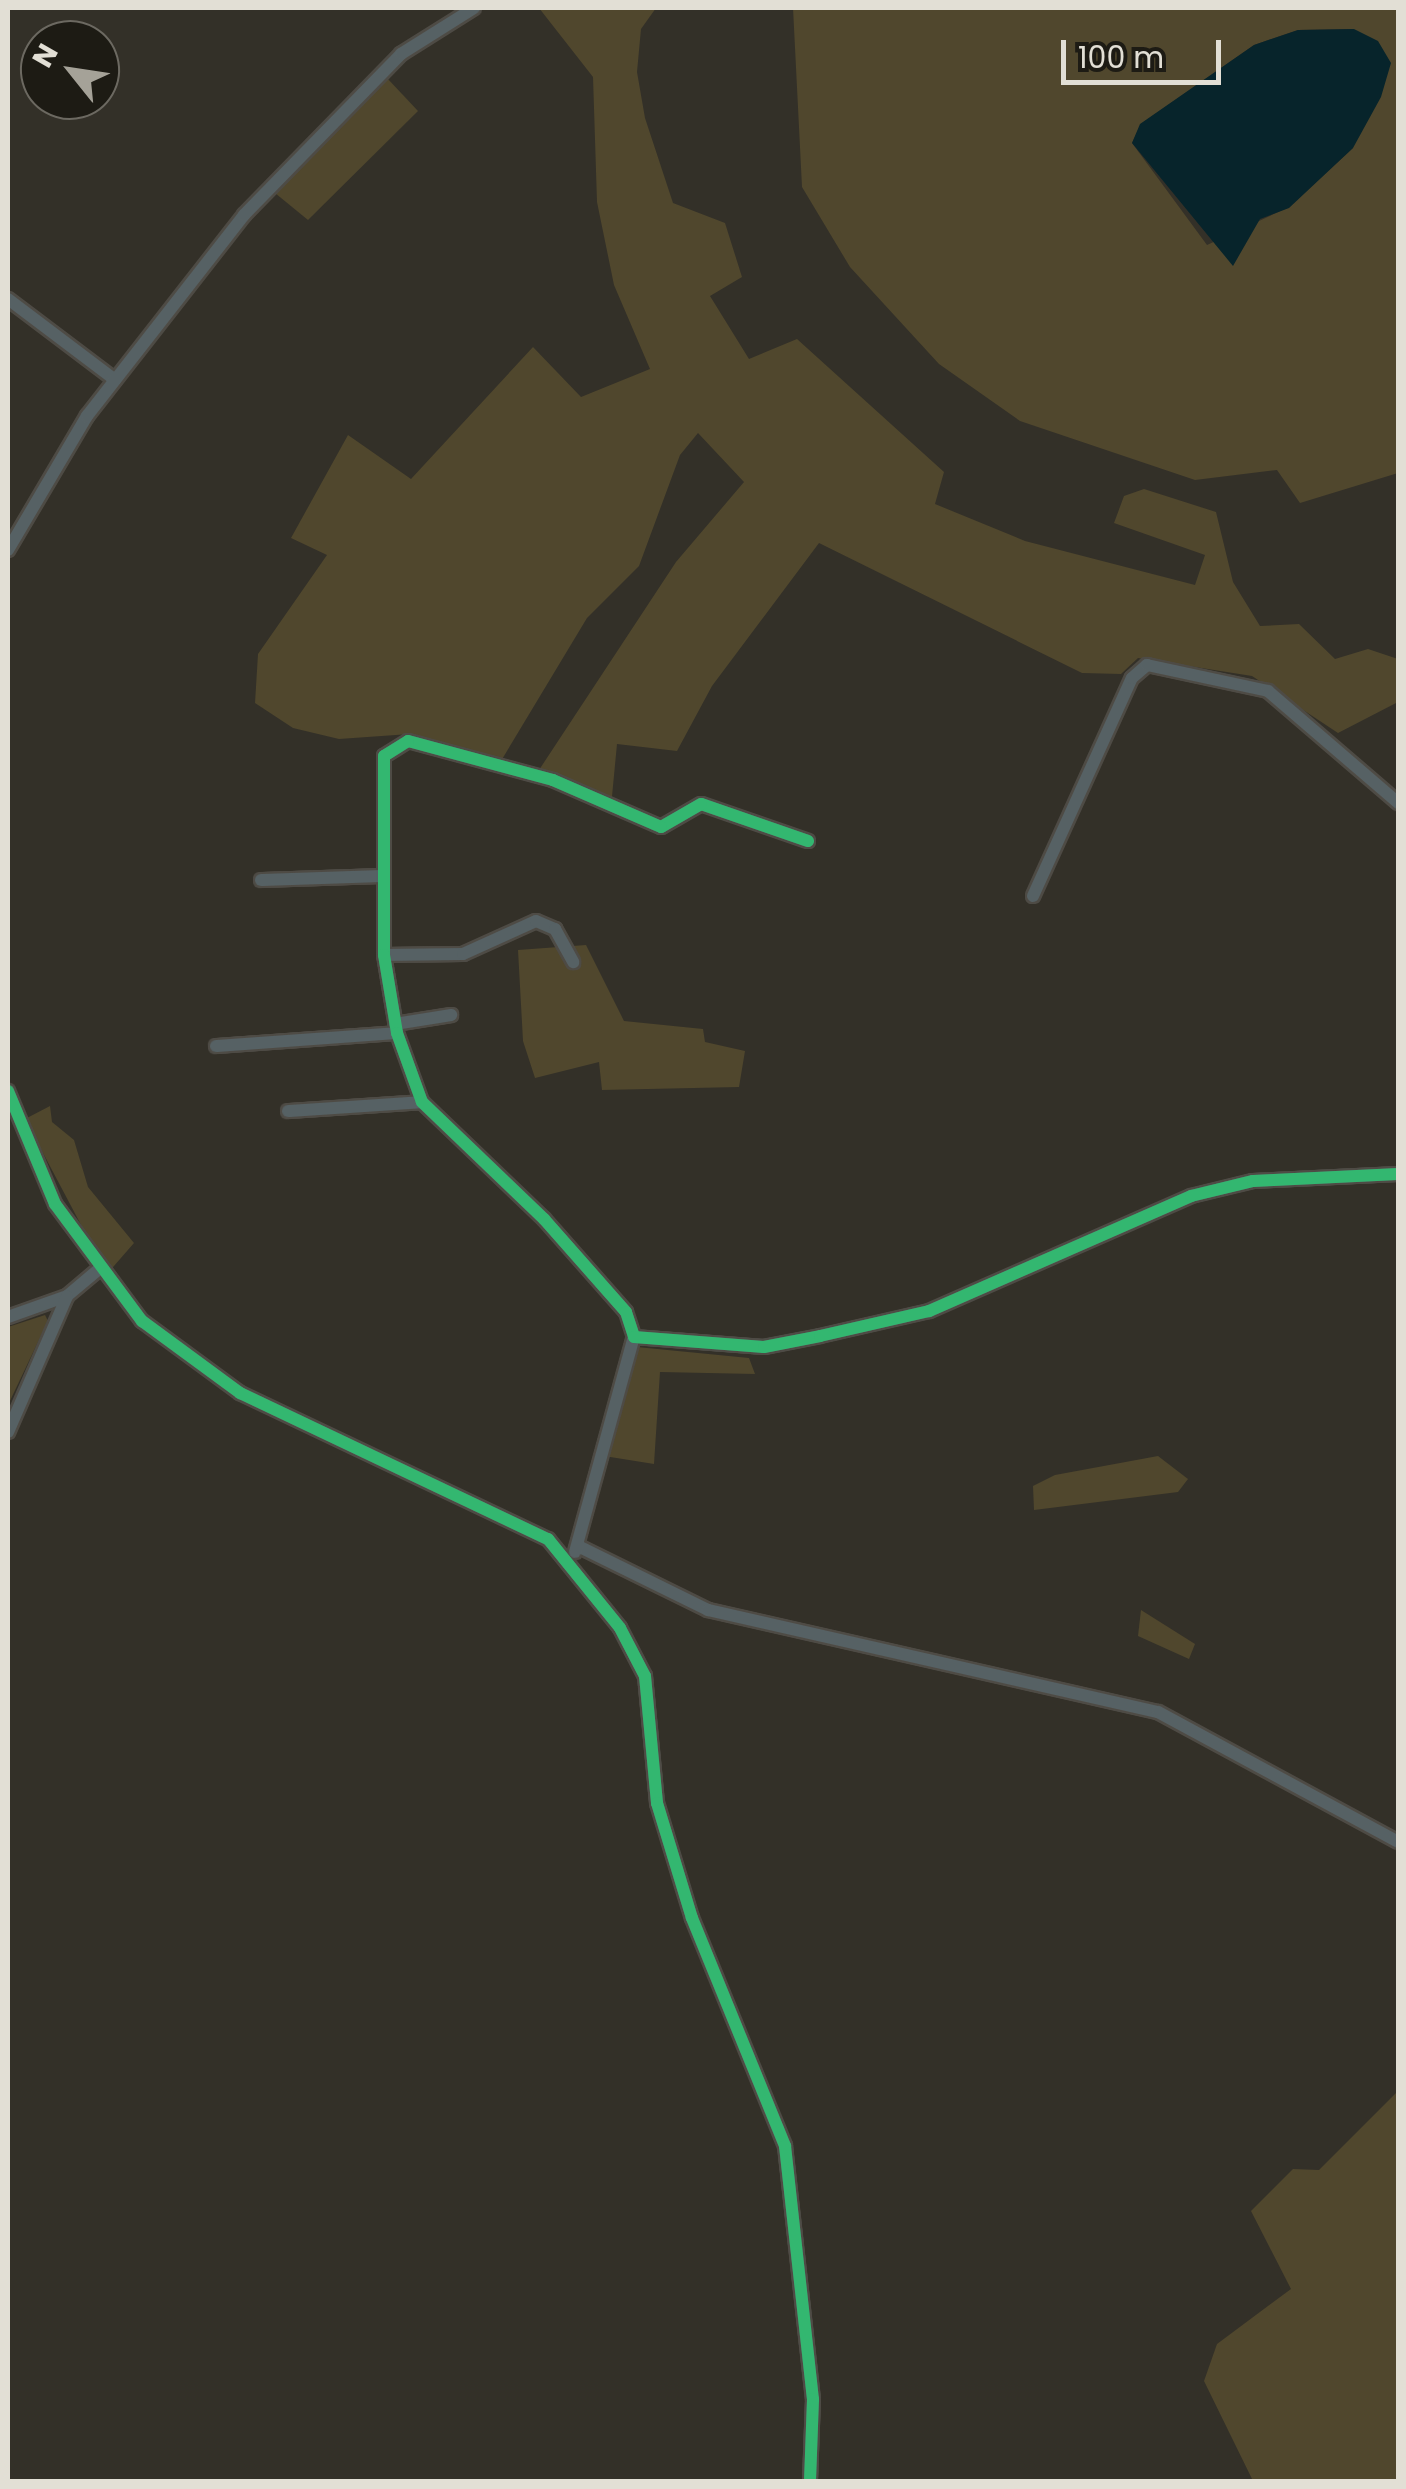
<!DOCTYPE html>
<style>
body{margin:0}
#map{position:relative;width:1406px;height:2489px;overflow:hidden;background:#333028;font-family:Poppins,sans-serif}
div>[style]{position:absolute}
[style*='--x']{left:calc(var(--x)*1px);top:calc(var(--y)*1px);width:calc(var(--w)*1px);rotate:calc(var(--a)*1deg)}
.green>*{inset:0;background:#50472d}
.water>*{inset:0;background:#07242b}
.roads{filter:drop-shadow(2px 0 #4e4b45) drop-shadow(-2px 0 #4e4b45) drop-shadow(0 2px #4e4b45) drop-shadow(0 -2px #4e4b45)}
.minor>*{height:12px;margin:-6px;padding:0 6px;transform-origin:6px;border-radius:6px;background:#566164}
.cycleway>*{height:12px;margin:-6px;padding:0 6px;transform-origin:6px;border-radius:6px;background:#33b770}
span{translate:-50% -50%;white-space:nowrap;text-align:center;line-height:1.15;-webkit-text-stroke:10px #1d1b14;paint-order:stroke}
.frame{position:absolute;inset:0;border:10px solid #e2dfd5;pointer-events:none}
.north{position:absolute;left:20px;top:20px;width:100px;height:100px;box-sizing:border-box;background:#1d1b14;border:2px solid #6c6961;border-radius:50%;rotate:300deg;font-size:28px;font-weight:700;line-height:40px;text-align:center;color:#e2dfd5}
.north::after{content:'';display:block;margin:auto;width:35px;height:45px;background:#a5a298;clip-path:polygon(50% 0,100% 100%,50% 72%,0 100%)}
.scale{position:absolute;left:1061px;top:40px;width:160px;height:45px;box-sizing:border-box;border:5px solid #e2dfd5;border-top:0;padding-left:12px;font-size:30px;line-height:35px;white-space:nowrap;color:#e2dfd5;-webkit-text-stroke:8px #1d1b14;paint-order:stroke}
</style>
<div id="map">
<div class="green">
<i style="clip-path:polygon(539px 8px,656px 8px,641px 29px,637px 72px,645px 118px,673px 203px,725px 223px,742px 277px,710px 296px,749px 359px,797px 339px,944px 472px,935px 504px,1025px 541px,1195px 585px,1205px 555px,1114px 523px,1124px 496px,1144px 489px,1216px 512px,1233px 582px,1260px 626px,1299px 624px,1335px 659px,1368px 649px,1398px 659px,1398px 702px,1338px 733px,1252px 676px,1138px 658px,1121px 674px,1082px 673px,819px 543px,712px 686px,677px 751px,617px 744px,611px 807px,539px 770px,676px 562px,744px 482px,698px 433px,680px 455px,639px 566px,587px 618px,501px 761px,410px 734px,339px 739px,293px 728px,255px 703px,258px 654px,327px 555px,291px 538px,348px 435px,411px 479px,533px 347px,581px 397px,650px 369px,614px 285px,597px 202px,593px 77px)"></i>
<i style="clip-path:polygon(evenodd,793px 8px,1398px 8px,1398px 473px,1300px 503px,1277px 470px,1195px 480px,1020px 421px,939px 364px,850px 267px,802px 187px,793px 8px,1354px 29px,1353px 148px,1289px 207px,1207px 245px,1132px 143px,1141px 124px,1254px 45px,1298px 30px,1354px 29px)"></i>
<i style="clip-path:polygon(387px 78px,418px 111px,308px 220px,275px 193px)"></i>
<i style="clip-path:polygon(586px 945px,624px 1021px,703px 1029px,705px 1042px,745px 1051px,739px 1087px,602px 1090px,599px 1062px,535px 1078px,523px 1041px,518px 950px)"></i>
<i style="clip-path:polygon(50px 1106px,52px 1122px,74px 1140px,88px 1187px,134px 1243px,107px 1274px,25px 1119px)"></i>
<i style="clip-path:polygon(45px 1315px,48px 1321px,8px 1405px,8px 1327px)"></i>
<i style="clip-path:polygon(637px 1347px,749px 1358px,755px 1374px,660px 1372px,654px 1464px,604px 1456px)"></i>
<i style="clip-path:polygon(1158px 1456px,1188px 1479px,1178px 1492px,1034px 1510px,1033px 1486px,1055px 1475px)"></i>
<i style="clip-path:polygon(1141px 1610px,1195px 1644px,1189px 1659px,1138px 1636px)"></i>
<i style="clip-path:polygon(1398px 2091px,1398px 2481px,1253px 2481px,1204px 2381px,1217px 2344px,1291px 2289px,1251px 2211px,1293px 2169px,1319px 2170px)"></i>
</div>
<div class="water">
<i style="clip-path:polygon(1354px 29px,1378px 41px,1391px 63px,1381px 97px,1353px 148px,1289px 208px,1260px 219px,1233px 266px,1132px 143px,1140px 124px,1254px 45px,1298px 30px)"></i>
</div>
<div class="roads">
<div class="minor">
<i style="--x:8;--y:299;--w:134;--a:37.1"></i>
<i style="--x:8;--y:550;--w:156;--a:-59.5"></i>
<i style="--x:87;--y:416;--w:255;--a:-52"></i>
<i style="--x:244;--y:215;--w:225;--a:-45.7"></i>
<i style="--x:401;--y:54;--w:86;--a:-32.2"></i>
<i style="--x:808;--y:841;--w:113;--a:-160.9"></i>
<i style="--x:701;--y:804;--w:46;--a:150.1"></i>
<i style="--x:661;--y:827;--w:118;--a:-156.5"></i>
<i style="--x:553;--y:780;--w:150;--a:-164.9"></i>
<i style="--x:408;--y:741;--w:28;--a:148"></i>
<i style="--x:384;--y:756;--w:199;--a:90"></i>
<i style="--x:384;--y:955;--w:79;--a:80.5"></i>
<i style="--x:397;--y:1033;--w:73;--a:70.1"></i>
<i style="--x:422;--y:1102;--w:169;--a:43.8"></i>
<i style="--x:544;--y:1219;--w:124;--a:48.6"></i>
<i style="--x:626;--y:1312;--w:26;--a:72"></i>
<i style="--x:634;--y:1337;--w:130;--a:4.4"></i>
<i style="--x:764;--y:1347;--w:57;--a:-11.1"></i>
<i style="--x:820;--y:1336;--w:112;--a:-12.9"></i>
<i style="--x:929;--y:1311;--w:286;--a:-23.7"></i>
<i style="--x:1191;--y:1196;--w:64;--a:-13.6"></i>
<i style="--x:1253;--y:1181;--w:145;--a:-2.8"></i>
<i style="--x:261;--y:880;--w:122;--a:-1.9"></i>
<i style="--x:1033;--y:896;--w:239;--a:-65.6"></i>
<i style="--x:1132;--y:678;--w:20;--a:-41"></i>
<i style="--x:1147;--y:665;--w:124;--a:12.1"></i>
<i style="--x:1268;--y:691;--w:172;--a:40.7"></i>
<i style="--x:384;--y:955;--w:79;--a:-0.7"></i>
<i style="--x:463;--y:954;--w:80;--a:-24.3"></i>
<i style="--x:536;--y:921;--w:21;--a:23"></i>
<i style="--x:555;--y:929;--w:38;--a:61"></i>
<i style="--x:395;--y:1024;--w:57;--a:-9.1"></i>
<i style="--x:216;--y:1046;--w:181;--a:-4.1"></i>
<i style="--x:8;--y:1091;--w:122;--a:67.4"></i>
<i style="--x:55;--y:1204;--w:146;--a:53.4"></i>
<i style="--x:142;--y:1321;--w:122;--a:36.3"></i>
<i style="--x:240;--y:1393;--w:341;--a:25.4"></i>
<i style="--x:548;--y:1539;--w:114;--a:51"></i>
<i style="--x:620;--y:1628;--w:54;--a:62.5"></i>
<i style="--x:645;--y:1676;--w:128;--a:84.6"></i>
<i style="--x:657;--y:1803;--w:120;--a:73.1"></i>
<i style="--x:692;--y:1918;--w:246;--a:67.8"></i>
<i style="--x:785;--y:2146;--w:255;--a:83.7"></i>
<i style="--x:813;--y:2399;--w:83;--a:92.1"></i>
<i style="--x:288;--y:1111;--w:134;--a:-3.8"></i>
<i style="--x:8;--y:1317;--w:63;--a:-19.6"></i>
<i style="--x:67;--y:1296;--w:39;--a:-40"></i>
<i style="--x:8;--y:1432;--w:148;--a:-66.5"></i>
<i style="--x:580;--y:1547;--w:143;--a:26.2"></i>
<i style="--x:708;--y:1610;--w:461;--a:12.8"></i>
<i style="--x:1158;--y:1712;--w:273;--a:28.4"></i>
<i style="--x:575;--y:1552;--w:223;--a:-74.7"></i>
</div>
</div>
<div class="cycleway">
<i style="--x:808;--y:841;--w:113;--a:-160.9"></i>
<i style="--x:701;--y:804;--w:46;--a:150.1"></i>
<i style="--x:661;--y:827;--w:118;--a:-156.5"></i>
<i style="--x:553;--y:780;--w:150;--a:-164.9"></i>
<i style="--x:408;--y:741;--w:28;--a:148"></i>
<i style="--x:384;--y:756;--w:199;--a:90"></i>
<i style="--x:384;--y:955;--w:79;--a:80.5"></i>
<i style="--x:397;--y:1033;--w:73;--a:70.1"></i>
<i style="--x:422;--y:1102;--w:169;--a:43.8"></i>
<i style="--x:544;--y:1219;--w:124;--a:48.6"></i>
<i style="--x:626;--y:1312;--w:26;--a:72"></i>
<i style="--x:634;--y:1337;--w:130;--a:4.4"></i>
<i style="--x:764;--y:1347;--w:57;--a:-11.1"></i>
<i style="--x:820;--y:1336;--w:112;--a:-12.9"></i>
<i style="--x:929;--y:1311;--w:286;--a:-23.7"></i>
<i style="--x:1191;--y:1196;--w:64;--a:-13.6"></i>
<i style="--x:1253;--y:1181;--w:145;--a:-2.8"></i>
<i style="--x:8;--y:1091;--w:122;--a:67.4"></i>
<i style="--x:55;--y:1204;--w:146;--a:53.4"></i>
<i style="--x:142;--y:1321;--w:122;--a:36.3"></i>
<i style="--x:240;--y:1393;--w:341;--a:25.4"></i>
<i style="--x:548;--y:1539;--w:114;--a:51"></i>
<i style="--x:620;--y:1628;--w:54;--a:62.5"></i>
<i style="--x:645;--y:1676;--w:128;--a:84.6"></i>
<i style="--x:657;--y:1803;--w:120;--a:73.1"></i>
<i style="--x:692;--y:1918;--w:246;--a:67.8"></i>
<i style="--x:785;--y:2146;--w:255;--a:83.7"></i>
<i style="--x:813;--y:2399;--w:83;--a:92.1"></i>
</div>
<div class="frame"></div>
<div class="north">N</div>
<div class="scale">100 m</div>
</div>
